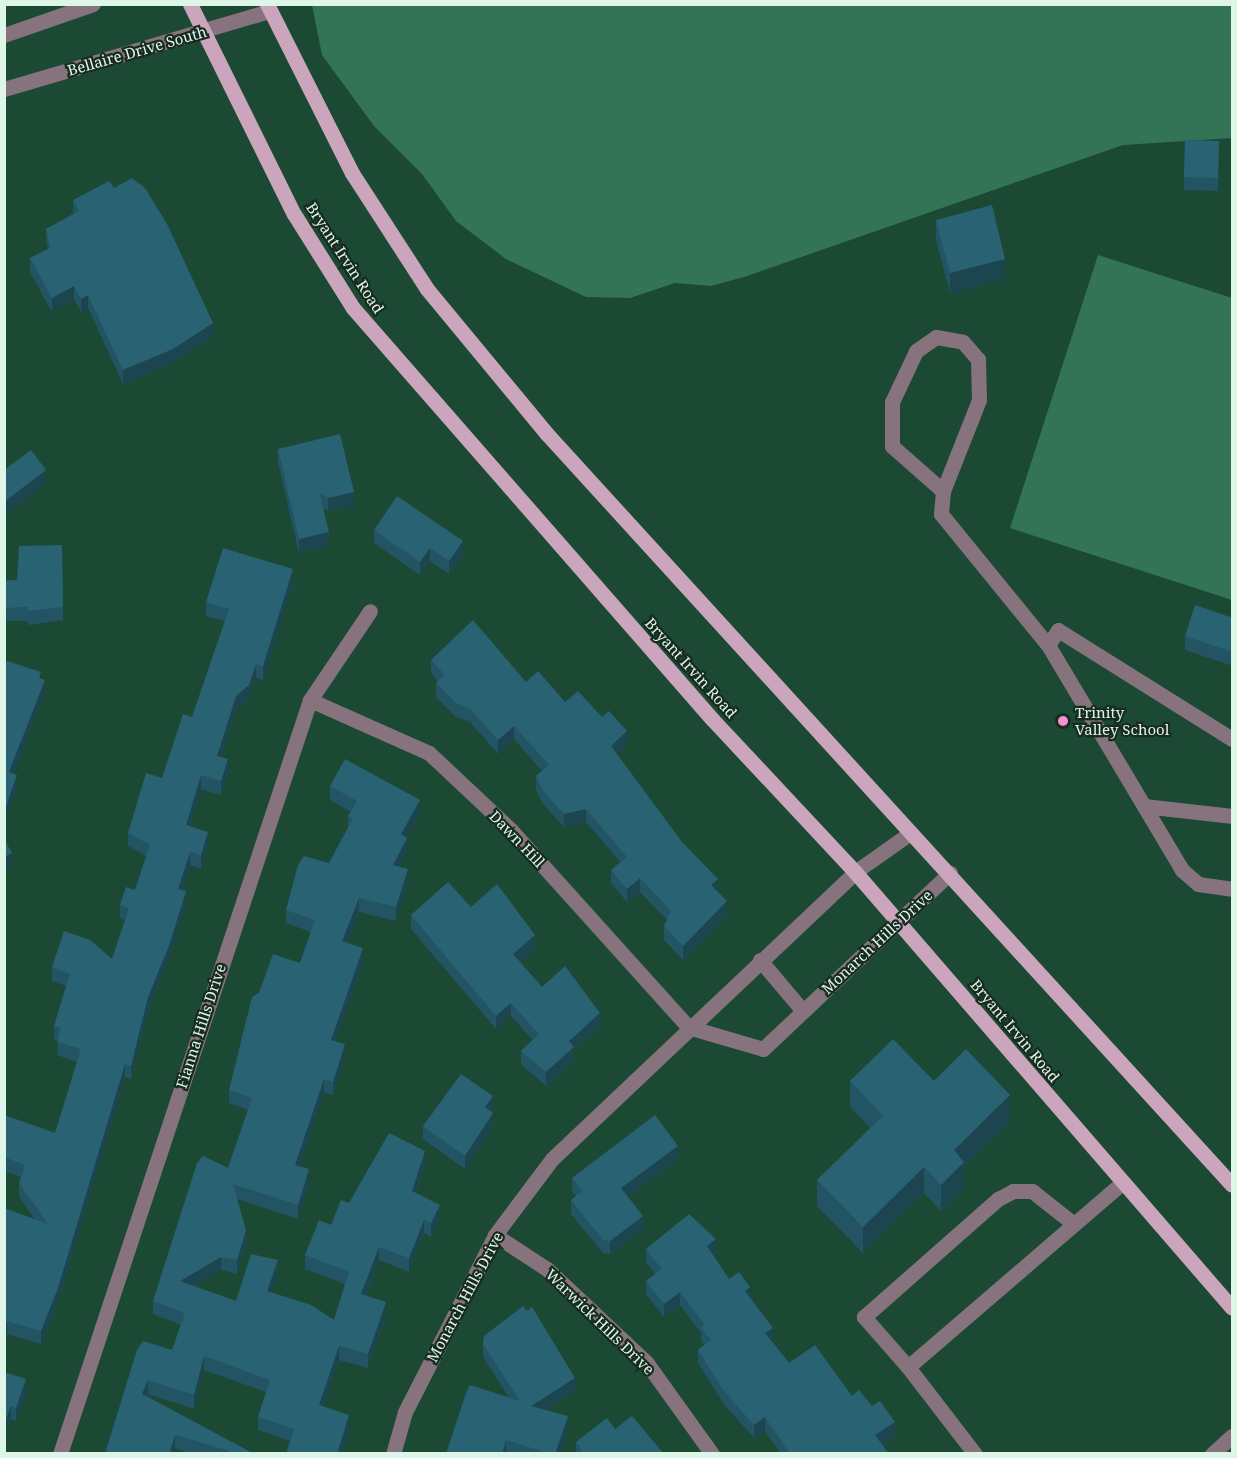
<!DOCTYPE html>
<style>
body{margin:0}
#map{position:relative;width:1237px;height:1458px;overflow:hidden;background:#1c4934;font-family:"Noto Serif",serif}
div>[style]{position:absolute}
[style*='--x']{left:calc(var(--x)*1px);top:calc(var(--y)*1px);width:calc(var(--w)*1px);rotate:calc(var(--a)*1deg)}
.green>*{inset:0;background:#347456}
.minor>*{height:15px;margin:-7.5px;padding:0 7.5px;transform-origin:7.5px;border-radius:7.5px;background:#86737e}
.major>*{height:15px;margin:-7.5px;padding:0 7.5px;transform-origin:7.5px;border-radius:7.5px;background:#caa5bc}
.wall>*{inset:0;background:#235463}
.shaded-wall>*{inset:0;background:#1d4550}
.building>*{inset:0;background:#296273}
.dots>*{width:16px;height:16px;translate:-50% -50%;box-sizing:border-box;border:3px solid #182b21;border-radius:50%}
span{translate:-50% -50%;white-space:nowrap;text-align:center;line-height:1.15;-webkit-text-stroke:4.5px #182b21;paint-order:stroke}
.street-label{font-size:15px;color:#def6e8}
.poi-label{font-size:15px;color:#def6e8}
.left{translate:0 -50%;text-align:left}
.frame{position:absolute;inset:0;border:6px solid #def6e8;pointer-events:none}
</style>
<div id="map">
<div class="green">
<i style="clip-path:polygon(312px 5px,1232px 5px,1232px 138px,1123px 145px,744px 277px,711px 286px,675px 283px,630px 298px,586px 297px,506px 259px,456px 221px,422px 174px,374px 126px,322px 55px)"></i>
<i style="clip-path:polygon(1098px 255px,1232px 298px,1232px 600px,1010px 528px)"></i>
</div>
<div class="minor">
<i style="--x:4;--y:35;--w:94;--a:-19.2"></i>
<i style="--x:4;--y:89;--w:276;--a:-16.4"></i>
<i style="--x:943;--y:491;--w:68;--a:-138.6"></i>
<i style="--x:892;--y:446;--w:44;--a:-90"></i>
<i style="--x:892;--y:402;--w:56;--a:-64.8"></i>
<i style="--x:916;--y:351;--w:24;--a:-35"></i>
<i style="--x:936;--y:337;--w:27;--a:10"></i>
<i style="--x:963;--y:342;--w:23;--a:49"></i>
<i style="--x:978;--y:359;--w:41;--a:88.6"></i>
<i style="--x:979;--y:400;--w:98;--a:111.6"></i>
<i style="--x:943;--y:491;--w:23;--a:95"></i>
<i style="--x:941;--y:514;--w:169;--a:50.8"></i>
<i style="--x:1048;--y:645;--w:262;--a:59.2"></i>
<i style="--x:1182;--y:870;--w:21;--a:41"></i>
<i style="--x:1198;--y:884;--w:34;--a:8"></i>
<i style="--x:1048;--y:645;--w:18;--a:-56"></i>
<i style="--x:1058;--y:630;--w:205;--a:32.1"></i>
<i style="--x:310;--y:700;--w:130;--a:24"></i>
<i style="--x:429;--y:753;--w:111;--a:43.2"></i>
<i style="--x:510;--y:829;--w:266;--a:48"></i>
<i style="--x:1144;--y:806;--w:89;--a:6.5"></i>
<i style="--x:760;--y:960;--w:67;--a:49.9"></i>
<i style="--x:688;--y:1027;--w:78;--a:16.3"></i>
<i style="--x:763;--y:1049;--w:257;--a:-43.3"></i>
<i style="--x:495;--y:1235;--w:62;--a:33.2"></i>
<i style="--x:547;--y:1269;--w:136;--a:43.2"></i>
<i style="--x:646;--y:1362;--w:113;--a:54.3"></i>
<i style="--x:908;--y:1367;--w:67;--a:-131.3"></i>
<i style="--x:864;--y:1317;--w:179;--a:-41.4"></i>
<i style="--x:998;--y:1199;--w:17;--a:-28"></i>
<i style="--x:1013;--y:1191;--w:19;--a:0"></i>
<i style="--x:1032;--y:1191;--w:53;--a:38.2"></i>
<i style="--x:60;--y:1454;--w:794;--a:-71.66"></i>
<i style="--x:310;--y:700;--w:107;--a:-56"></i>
<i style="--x:393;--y:1454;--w:44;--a:-74.1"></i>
<i style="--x:405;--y:1412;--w:199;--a:-63"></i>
<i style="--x:495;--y:1235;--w:95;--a:-53.1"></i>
<i style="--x:552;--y:1159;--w:417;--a:-43.4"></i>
<i style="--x:855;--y:872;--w:67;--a:-35.3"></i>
<i style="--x:975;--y:1454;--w:110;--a:-127.6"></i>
<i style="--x:908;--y:1367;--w:281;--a:-40.7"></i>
<i style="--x:1212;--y:1454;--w:27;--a:-42"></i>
</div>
<div class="major">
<i style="--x:190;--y:4;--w:234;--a:63.7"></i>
<i style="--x:294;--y:214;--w:111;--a:57.9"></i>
<i style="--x:353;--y:308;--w:546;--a:48.86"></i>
<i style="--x:712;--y:719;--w:209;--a:46.9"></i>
<i style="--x:855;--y:872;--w:576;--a:49.15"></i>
<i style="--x:267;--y:4;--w:189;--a:63.3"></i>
<i style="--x:352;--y:173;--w:138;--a:57.1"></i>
<i style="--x:427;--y:289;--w:188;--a:50.4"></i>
<i style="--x:547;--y:434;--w:1016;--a:47.63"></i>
</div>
<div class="wall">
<i style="clip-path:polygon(1185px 140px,1219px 141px,1218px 191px,1184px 190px)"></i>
<i style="clip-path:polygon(114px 188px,213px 336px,173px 363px,123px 384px,88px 308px,81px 312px,74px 299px,52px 312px,30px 272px,30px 258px,48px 249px,46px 242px,46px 229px,73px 214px,73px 200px)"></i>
<i style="clip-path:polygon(936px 220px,1005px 279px,950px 293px,936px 240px)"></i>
<i style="clip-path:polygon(278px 449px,354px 505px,328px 511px,323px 508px,329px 546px,299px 553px,278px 463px)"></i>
<i style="clip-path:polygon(374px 530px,463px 554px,449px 574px,430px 561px,420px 575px,374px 543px)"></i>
<i style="clip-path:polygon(62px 545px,63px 620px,28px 625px,28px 621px,4px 621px,4px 581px,17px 580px)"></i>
<i style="clip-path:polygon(293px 583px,263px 680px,256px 677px,249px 699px,236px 709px,221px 757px,228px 773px,221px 795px,201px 789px,190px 826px,208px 845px,201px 869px,190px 865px,182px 890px,186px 905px,169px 959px,148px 1010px,131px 1079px,125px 1077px,58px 1301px,41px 1344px,7px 1334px,4px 1342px,4px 1208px,35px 1220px,19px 1196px,19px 1183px,21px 1177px,4px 1171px,4px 1115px,55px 1133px,77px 1062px,57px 1055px,58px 1041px,54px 1039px,54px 1026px,66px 986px,52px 981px,52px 967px,112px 959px,125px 920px,120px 918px,120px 905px,135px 890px,146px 856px,128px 846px,128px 833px,162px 778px,192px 717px,225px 621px,206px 616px,206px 602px)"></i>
<i style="clip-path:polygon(1233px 618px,1233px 666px,1185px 650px,1185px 636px)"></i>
<i style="clip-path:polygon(431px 660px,526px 682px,565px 702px,627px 745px,617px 754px,718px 892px,727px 915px,683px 960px,664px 940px,664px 926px,667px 920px,640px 892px,627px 902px,611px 883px,611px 870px,620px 862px,586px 822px,564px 827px,543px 804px,536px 790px,536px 776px,542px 771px,514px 739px,498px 754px,470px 722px,456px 717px,436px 697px,436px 683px,438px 681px,431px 673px)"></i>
<i style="clip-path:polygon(330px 786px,420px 814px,407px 837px,407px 851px,399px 866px,408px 883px,396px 921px,359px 912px,347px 942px,363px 962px,335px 1041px,345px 1058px,333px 1095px,324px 1092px,299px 1166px,309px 1183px,298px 1219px,237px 1199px,246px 1244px,237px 1274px,221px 1270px,194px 1286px,236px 1301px,278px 1273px,271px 1292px,334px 1320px,345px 1284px,305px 1269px,305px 1255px,331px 1225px,349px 1203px,425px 1165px,416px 1193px,440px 1218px,431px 1237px,424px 1233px,409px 1272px,379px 1260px,366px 1296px,386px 1316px,368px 1368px,339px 1360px,323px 1407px,349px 1429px,341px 1454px,286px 1454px,290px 1441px,258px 1430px,258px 1417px,266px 1392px,204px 1370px,194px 1409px,148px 1394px,147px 1396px,254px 1454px,193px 1454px,175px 1448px,173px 1454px,105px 1454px,137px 1350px,172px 1350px,181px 1325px,153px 1314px,153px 1301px,228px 1168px,248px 1110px,229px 1103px,229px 1090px,259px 993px,300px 963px,311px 932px,286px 923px,286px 910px,329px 863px,348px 827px,348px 816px,351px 812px,330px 800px)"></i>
<i style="clip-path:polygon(471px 907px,535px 949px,520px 962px,542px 987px,600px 1026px,574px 1049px,574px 1061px,546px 1086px,521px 1064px,521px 1051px,533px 1040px,511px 1016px,496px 1029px,411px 929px,411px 915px)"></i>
<i style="clip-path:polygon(850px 1081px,934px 1081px,1010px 1121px,964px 1166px,964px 1188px,941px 1211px,924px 1193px,863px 1253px,817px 1206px,817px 1180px,870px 1128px,850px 1107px)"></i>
<i style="clip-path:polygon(493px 1110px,492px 1112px,493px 1126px,465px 1169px,423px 1139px,423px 1126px)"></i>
<i style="clip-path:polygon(678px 1159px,628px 1197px,643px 1230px,610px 1254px,603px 1253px,571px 1214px,571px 1200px,576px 1196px,572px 1191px,572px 1178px)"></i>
<i style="clip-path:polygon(646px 1249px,716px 1252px,713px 1255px,729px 1279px,750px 1297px,773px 1341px,772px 1341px,789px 1363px,852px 1396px,895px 1435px,882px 1444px,889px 1454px,781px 1454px,765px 1431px,754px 1438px,723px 1403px,698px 1363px,698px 1350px,704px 1345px,701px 1341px,701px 1333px,680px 1305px,664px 1317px,646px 1294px,646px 1281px,655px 1274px,646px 1262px)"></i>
<i style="clip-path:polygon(483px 1344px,575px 1391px,546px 1410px,568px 1430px,560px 1454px,446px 1454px,509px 1398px,483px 1357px)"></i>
<i style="clip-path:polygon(4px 1372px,26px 1393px,16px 1421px,11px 1419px)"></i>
<i style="clip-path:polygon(615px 1429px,664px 1454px,576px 1454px,576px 1442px)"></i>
</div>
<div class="shaded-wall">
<i style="clip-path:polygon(1005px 259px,1005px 279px,950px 293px,950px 273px)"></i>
<i style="clip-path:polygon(74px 286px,74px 299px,52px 312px,52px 298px)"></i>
<i style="clip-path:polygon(88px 295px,88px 308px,81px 312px,81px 299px)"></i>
<i style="clip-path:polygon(213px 323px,213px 336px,173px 363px,123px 384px,123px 370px)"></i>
<i style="clip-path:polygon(46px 470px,46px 484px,4px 516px,4px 502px)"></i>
<i style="clip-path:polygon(354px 492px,354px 505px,328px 511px,328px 498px)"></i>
<i style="clip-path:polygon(329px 532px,329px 546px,299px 553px,299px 539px)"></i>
<i style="clip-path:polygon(463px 541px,463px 554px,449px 574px,449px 561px)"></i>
<i style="clip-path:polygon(430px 548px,430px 561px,420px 575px,420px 562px)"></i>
<i style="clip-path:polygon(293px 569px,293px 583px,263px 680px,263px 666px)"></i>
<i style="clip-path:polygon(256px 664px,256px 677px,249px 699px,236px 709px,217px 769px,217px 756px,236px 696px)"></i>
<i style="clip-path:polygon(45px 680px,45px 694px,9px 786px,9px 772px)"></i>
<i style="clip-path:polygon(514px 726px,514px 739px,498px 754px,498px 740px)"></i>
<i style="clip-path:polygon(627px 731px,627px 745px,611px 760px,611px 746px)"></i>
<i style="clip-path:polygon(228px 759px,228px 773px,221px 795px,221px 781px)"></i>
<i style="clip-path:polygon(17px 775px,17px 788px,4px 825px,4px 812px)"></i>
<i style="clip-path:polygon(201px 775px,201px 789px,186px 838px,186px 825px)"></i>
<i style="clip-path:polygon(420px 800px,420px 814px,401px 848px,401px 834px)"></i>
<i style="clip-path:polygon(586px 809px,586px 822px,564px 827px,564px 814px)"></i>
<i style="clip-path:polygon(208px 832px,208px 845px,201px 869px,201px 855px)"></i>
<i style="clip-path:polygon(407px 838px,407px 851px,393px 878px,393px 865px)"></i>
<i style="clip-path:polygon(190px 852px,190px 865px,178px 902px,178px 889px)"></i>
<i style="clip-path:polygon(12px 853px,12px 866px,4px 870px,4px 857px)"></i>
<i style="clip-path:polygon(408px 869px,408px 883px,396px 921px,396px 907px)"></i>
<i style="clip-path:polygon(640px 878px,640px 892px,627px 902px,627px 889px)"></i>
<i style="clip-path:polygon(718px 879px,718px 893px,711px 885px)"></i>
<i style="clip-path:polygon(186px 891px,186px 905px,169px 959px,148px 1010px,131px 1079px,131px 1066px,148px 997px)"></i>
<i style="clip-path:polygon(359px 898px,359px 912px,342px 954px,342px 941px)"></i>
<i style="clip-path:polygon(727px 901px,727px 915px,683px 960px,683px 946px)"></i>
<i style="clip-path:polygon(535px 935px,535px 949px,513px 968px,513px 954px)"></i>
<i style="clip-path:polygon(363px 948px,363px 962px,331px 1053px,331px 1040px)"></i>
<i style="clip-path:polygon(511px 1003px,511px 1016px,496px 1029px,496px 1016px)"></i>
<i style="clip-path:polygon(600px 1013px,600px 1026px,574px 1049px,574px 1061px,546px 1086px,546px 1072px,569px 1041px)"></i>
<i style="clip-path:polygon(345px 1044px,345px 1058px,333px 1095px,333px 1082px)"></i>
<i style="clip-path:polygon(125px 1064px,125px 1077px,58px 1301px,41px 1344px,41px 1331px)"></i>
<i style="clip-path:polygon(324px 1079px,324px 1092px,295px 1178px,295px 1165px)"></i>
<i style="clip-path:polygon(1010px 1095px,1010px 1121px,964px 1166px,964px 1188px,941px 1211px,941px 1185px,954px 1150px)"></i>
<i style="clip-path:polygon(493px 1096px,493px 1110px,485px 1120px,485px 1107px)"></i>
<i style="clip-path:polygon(493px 1113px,493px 1126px,465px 1169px,465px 1156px)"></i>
<i style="clip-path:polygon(678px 1146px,678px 1159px,621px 1202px,621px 1188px)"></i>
<i style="clip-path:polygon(425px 1151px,425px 1165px,412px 1204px,412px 1191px)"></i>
<i style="clip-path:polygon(924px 1167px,924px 1193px,863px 1253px,863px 1227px)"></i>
<i style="clip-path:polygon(309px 1169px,309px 1183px,298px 1219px,298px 1205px)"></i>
<i style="clip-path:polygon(440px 1205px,440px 1218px,431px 1237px,431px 1223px)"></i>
<i style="clip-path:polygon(643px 1216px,643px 1230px,610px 1254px,610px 1241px)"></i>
<i style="clip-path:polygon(424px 1220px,424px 1233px,409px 1272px,409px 1258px)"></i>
<i style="clip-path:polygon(246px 1230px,246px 1244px,237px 1274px,237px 1260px)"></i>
<i style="clip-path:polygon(716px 1239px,716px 1252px,707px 1259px,707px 1246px)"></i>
<i style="clip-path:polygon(379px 1247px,379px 1260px,361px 1308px,361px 1294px)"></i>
<i style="clip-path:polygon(221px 1257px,221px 1270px,180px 1295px,180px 1281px)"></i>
<i style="clip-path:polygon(278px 1260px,278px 1273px,267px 1304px,267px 1291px)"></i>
<i style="clip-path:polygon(750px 1287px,750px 1301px,745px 1291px)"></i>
<i style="clip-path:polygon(680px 1292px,680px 1305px,664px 1317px,664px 1304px)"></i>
<i style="clip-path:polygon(386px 1302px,386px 1316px,368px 1368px,368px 1354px)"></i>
<i style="clip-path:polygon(7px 1321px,7px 1334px,4px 1342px,4px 1329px)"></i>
<i style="clip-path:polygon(773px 1328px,773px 1341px,765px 1346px,765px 1333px)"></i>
<i style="clip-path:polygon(339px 1346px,339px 1360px,319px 1419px,319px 1405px)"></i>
<i style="clip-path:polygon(204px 1356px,204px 1370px,194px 1409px,194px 1395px)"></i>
<i style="clip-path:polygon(575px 1378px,575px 1391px,531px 1419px,531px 1406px)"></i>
<i style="clip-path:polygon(26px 1379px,26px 1393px,16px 1421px,16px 1408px)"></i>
<i style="clip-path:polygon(148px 1380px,148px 1394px,142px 1407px,142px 1394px)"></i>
<i style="clip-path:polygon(11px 1406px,11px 1419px,4px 1438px,4px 1424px)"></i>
<i style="clip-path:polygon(349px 1415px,349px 1429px,341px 1454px,337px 1454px)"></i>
<i style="clip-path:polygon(568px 1416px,568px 1430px,560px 1454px,555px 1454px)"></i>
<i style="clip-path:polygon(765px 1417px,765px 1431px,754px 1438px,754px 1425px)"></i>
<i style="clip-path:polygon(895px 1422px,895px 1435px,875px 1449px,875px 1435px)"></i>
<i style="clip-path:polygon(175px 1435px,175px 1448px,173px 1454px,169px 1454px)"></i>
<i style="clip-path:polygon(506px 1440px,506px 1454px,502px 1454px)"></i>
</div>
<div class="building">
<i style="clip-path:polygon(1185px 140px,1219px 141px,1218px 178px,1184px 177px)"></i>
<i style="clip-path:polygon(132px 178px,145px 188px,167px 224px,213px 323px,173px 349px,123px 370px,88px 295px,81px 299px,74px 286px,52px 298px,30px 258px,50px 248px,46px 229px,79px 211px,73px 200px,109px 181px,114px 188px)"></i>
<i style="clip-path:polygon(992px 205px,1005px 259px,950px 273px,936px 220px)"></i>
<i style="clip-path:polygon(340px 434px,354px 492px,328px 498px,319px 492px,329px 532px,299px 539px,278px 449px)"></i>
<i style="clip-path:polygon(31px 450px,46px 470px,4px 502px,4px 470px)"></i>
<i style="clip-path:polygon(397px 496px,463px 541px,449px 561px,430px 548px,420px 562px,374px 530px)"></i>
<i style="clip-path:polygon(62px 545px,63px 607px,28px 611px,28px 607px,4px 608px,4px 581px,17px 580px,19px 546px)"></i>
<i style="clip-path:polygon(223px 548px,293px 569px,263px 666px,256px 664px,249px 685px,236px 696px,217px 756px,228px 759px,221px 781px,201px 775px,186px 825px,208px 832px,201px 855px,190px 852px,178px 889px,186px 891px,169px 946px,148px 997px,131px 1066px,125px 1064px,58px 1288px,41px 1331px,7px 1321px,4px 1329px,4px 1208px,48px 1224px,19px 1183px,25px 1165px,4px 1157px,4px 1115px,55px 1133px,81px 1049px,57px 1042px,61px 1028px,54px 1026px,70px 974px,52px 967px,64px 931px,90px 940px,112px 959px,129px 908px,120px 905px,126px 887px,135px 890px,150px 845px,128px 833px,146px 773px,162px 778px,183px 714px,192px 717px,229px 609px,206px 602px)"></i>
<i style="clip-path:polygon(1195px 605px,1233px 618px,1233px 652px,1185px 636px)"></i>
<i style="clip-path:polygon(473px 620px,526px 682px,538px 671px,565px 702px,578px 691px,602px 717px,609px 711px,627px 731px,611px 746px,682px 842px,718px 879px,711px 885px,727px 901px,683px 946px,664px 926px,671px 911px,640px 878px,627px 889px,611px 870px,627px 857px,586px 809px,564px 814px,543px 791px,536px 776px,549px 765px,514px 726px,498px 740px,470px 709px,456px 703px,436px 683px,445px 675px,431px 660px)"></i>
<i style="clip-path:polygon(4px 660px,41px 672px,39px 678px,45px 680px,9px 772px,17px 775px,4px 812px)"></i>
<i style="clip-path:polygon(345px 759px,420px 800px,401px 834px,407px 838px,393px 865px,408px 869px,396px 907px,359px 898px,342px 941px,363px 948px,331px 1040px,345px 1044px,333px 1082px,324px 1079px,295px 1165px,309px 1169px,298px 1205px,233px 1184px,246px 1230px,237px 1260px,221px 1257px,180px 1281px,236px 1301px,251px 1254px,278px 1260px,267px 1291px,311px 1305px,334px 1320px,349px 1272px,305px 1255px,319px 1220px,331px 1225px,341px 1200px,349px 1203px,389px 1133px,425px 1151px,412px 1191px,440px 1205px,431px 1223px,424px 1220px,409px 1258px,379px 1247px,361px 1294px,386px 1302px,368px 1354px,339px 1346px,319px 1405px,349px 1415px,337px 1454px,286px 1454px,294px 1429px,258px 1417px,270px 1380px,204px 1356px,194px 1395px,148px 1380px,142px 1394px,254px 1454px,229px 1454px,230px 1451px,175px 1435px,169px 1454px,105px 1454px,137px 1350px,143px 1341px,172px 1350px,185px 1313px,153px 1301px,197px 1163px,203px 1156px,228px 1168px,252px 1098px,229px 1090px,252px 997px,259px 993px,273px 954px,300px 963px,315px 920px,286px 910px,298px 865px,304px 856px,329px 863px,353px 819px,348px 816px,357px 801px,330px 786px)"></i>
<i style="clip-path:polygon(4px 839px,12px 853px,4px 857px)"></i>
<i style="clip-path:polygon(448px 882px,471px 907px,497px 884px,535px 935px,513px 954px,542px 987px,565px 966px,600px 1013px,569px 1041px,574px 1047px,546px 1072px,521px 1051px,539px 1034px,511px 1003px,496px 1016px,411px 915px)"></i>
<i style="clip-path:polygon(893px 1039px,934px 1081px,966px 1049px,1010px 1095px,954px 1150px,964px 1162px,941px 1185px,924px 1167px,863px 1227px,817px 1180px,883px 1116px,850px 1081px)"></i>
<i style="clip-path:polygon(461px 1074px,493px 1096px,485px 1107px,493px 1113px,465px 1156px,423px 1126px)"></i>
<i style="clip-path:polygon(655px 1115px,678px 1146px,621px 1188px,643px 1216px,610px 1241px,603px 1240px,571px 1200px,582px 1191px,572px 1178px)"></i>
<i style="clip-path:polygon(689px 1214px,716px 1239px,707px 1246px,729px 1279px,739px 1272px,750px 1287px,745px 1291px,773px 1328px,765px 1333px,789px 1363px,815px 1345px,852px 1396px,859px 1390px,872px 1406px,880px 1401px,895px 1422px,875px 1435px,889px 1454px,790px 1454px,765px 1417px,754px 1425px,723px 1390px,698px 1350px,711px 1340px,701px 1328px,705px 1325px,680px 1292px,664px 1304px,646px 1281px,662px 1269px,646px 1249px)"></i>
<i style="clip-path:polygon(523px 1306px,527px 1311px,532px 1307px,575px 1378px,531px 1406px,568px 1416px,555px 1454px,551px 1454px,506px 1440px,502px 1454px,446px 1454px,466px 1393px,470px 1385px,520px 1401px,483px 1344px,484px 1336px)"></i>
<i style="clip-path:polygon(4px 1372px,26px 1379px,16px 1408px,11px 1406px,4px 1424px)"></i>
<i style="clip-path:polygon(632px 1416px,664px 1454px,584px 1454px,576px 1442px,607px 1418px,615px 1429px)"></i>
</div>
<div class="dots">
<i style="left:1063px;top:721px;background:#f591d3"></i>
</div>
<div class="street-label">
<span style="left:137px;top:51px;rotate:-16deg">Bellaire Drive South</span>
<span style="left:345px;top:258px;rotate:57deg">Bryant Irvin Road</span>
<span style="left:691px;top:668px;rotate:48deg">Bryant Irvin Road</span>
<span style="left:517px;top:839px;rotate:46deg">Dawn Hill</span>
<span style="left:877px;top:942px;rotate:-43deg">Monarch Hills Drive</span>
<span style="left:201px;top:1026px;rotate:-72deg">Fianna Hills Drive</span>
<span style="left:1015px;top:1031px;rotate:50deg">Bryant Irvin Road</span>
<span style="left:465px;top:1297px;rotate:-62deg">Monarch Hills Drive</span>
<span style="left:600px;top:1322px;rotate:44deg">Warwick Hills Drive</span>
</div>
<div class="poi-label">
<span class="left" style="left:1075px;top:721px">Trinity<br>Valley School</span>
</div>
<div class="frame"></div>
</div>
